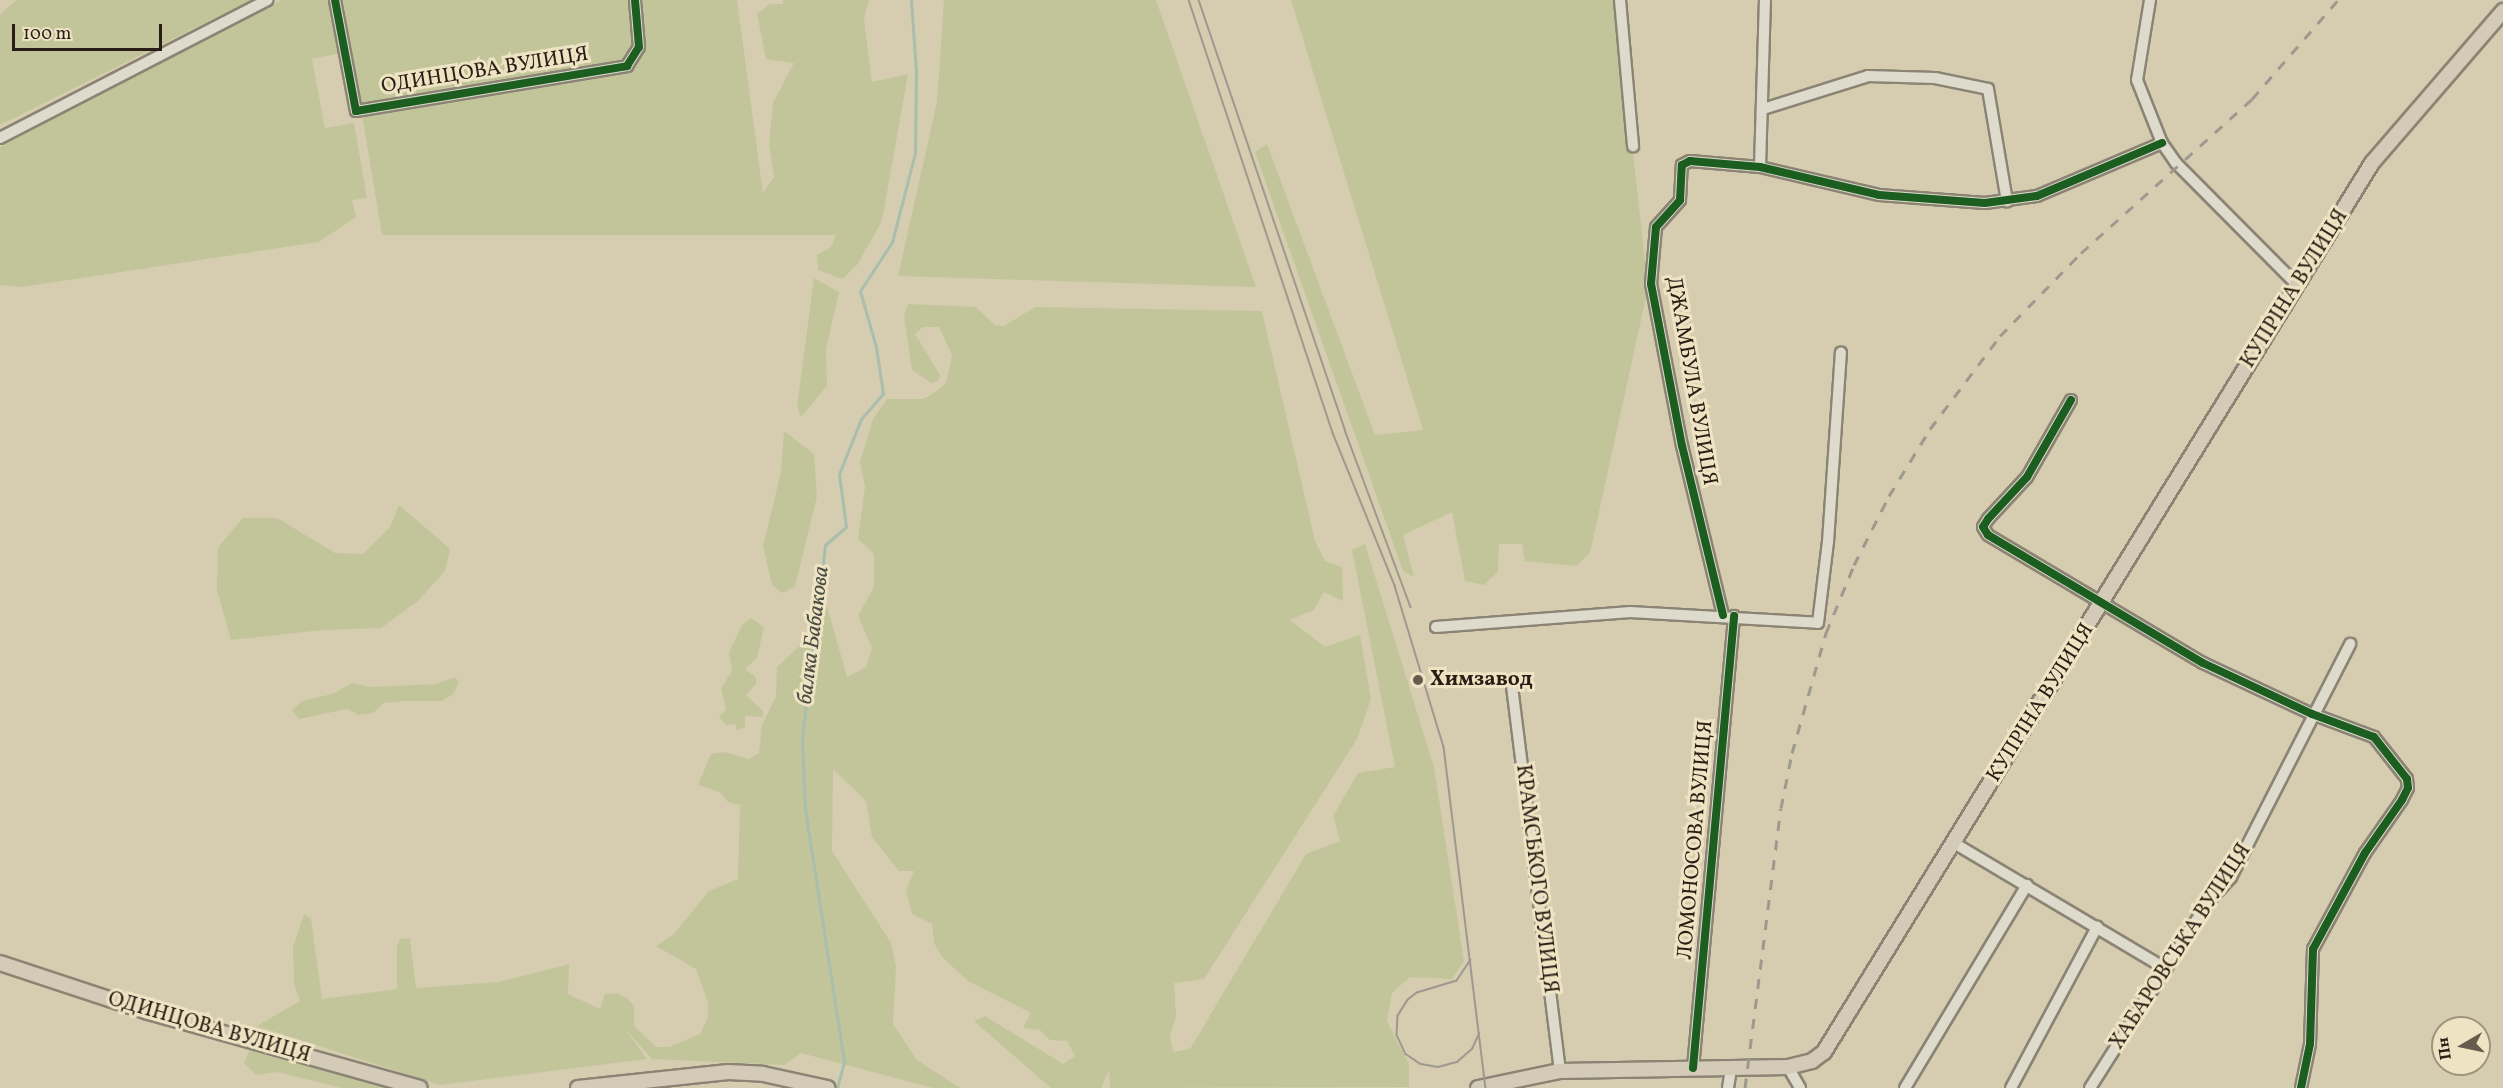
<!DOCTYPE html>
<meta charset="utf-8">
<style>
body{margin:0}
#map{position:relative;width:2503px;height:1088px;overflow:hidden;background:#d6cdb1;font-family:Vollkorn,serif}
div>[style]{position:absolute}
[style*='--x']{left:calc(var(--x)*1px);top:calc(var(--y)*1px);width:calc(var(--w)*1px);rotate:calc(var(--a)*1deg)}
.green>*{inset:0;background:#c2c59a}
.stream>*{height:3px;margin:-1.5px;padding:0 1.5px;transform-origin:1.5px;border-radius:1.5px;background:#aabeae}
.roads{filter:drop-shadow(2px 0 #8b8474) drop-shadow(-2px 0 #8b8474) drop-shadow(0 2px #8b8474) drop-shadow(0 -2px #8b8474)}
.minor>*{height:10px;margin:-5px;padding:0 5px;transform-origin:5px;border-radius:5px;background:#dedbcc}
.major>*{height:14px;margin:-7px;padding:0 7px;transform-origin:7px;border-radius:7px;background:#d3cab8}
.tram>*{height:1.5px;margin:-0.75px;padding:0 0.75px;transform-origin:0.75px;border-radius:0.75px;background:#9e998e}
.rail>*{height:3px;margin-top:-1.5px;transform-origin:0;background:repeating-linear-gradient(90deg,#9e998e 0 10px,transparent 0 20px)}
.cycleway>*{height:8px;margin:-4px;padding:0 4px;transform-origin:4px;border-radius:4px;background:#1b5e20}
.dots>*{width:16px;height:16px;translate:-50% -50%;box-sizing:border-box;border:3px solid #eee4c3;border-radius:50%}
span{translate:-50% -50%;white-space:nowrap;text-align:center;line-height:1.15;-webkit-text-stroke:6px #eee4c3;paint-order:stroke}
.street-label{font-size:21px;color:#291d15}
.poi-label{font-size:21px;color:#291d15;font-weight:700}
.left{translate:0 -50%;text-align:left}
.water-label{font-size:22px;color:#4a4c43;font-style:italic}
.north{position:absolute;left:2431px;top:1016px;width:60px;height:60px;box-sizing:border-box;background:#eee4c3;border:2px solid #9f947d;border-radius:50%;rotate:261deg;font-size:16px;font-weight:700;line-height:24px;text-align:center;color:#291d15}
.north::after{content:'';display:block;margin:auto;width:21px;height:27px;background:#665b4c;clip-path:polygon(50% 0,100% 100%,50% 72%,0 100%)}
.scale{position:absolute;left:12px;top:24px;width:150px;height:27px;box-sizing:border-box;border:3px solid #291d15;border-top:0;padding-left:8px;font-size:18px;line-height:21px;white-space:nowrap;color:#291d15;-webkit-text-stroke:4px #eee4c3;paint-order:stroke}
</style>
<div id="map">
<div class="green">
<i style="clip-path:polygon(17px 0,251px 0,0 125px,0 14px)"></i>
<i style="clip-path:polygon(282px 0,331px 0,341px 53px,312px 59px,325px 128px,354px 123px,367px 198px,352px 200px,356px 217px,319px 242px,22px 287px,0 285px,0 147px)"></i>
<i style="clip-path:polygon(343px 0,737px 0,763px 193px,774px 177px,769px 145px,773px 103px,794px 63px,766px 59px,757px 14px,770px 4px,783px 4px,783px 0,869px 0,864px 19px,872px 82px,908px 74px,882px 221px,857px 265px,842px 279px,818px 270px,817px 255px,831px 247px,836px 235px,382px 235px)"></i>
<i style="clip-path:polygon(944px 0,1156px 0,1256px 287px,898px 276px,937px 102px)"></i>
<i style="clip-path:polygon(1291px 0,1616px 0,1648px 288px,1590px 553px,1576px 566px,1525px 561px,1522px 544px,1499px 544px,1498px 572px,1484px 585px,1465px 581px,1452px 512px,1403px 535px,1414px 577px,1403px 571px,1255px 152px,1267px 144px,1375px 435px,1423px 430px)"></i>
<i style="clip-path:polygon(814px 278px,839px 292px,826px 349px,827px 386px,801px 417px,797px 407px)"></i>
<i style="clip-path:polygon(908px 304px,976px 307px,995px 325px,1004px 326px,1035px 307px,1262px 311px,1315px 541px,1325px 561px,1342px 567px,1343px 601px,1324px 592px,1314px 610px,1290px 620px,1325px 647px,1360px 635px,1371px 699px,1357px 739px,1204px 979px,1174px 983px,1176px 1016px,1170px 1036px,1173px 1052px,1190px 1049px,1306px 854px,1340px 841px,1333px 816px,1358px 773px,1395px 767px,1352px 550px,1365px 544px,1434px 767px,1464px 961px,1452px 979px,1410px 977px,1392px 993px,1387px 1021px,1409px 1064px,1409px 1087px,1110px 1088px,1109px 1070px,1101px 1088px,1051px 1088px,974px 1021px,985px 1016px,1063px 1064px,1075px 1056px,1067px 1041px,1050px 1040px,1040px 1030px,1023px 1028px,1031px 1013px,968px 981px,942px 957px,934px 943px,932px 924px,912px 914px,906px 890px,914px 871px,899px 871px,872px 837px,866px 801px,833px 769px,832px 851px,891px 943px,896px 967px,893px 1024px,917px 1060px,960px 1088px,933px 1088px,801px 1053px,784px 1065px,652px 1059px,625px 1029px,647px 1059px,440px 1085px,257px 1026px,300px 1001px,294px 984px,293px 947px,304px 914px,311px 919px,322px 999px,397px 989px,397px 945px,400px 939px,410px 938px,416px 988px,498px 982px,569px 964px,568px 994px,600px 1009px,605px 994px,618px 993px,628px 999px,634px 1006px,634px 1026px,656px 1047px,669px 1047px,700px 1034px,708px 1018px,708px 1003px,696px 969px,656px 946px,673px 935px,709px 891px,738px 879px,740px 805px,728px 802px,720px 792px,698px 785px,711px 754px,725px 752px,749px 759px,759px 753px,762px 725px,776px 696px,777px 667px,807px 639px,814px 629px,818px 602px,827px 606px,847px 677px,866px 667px,872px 648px,858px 616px,874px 587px,874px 554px,858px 539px,865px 487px,860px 462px,873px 419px,887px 399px,923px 399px,937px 391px,946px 383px,952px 355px,939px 327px,923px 327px,915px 334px,940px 375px,938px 381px,931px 383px,912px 370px,904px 316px)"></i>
<i style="clip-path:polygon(784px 431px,814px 454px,817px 496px,795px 587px,782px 593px,772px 585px,763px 546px,781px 472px)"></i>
<i style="clip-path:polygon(399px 505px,450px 549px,445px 571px,419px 600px,381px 628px,323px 630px,231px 640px,217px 590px,218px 547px,243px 518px,277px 518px,335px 553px,363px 554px,390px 527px)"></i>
<i style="clip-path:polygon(751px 618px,764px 627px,757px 658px,745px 669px,756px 677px,756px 684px,746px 695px,763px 711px,763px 717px,745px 716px,745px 727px,737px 731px,735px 724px,726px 725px,719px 717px,726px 709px,721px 688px,732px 671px,729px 652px,742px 625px)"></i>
<i style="clip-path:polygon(455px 677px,459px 682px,453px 694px,442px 701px,403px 701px,384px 703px,373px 713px,359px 715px,347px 709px,299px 719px,292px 710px,302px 701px,332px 694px,352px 683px,370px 687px,436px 684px)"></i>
<i style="clip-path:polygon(250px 1049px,270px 1050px,396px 1088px,342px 1088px,277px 1072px,256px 1075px,244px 1063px)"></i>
</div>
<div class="stream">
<i style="--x:837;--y:1088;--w:28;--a:-75"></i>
<i style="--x:844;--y:1061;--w:255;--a:-98.8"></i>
<i style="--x:805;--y:809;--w:71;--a:-92.4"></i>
<i style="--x:802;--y:738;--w:194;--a:-83.2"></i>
<i style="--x:825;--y:545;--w:28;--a:-41"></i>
<i style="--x:846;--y:527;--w:53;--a:-97.5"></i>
<i style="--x:839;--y:474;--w:59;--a:-68.2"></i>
<i style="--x:861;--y:419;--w:33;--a:-49"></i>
<i style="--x:883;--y:394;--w:48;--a:-98.5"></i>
<i style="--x:876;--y:347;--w:58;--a:-105.9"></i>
<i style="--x:860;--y:291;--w:59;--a:-56.9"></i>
<i style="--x:892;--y:242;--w:92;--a:-75.5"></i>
<i style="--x:915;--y:153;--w:81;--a:-89.3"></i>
<i style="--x:916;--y:72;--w:72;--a:-94"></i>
</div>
<div class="roads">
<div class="minor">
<i style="--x:335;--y:0;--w:113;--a:79.3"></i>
<i style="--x:356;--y:111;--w:275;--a:-9.4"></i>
<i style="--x:627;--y:66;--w:22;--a:-58"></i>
<i style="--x:639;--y:47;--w:47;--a:-94.9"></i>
<i style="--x:1620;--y:0;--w:147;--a:84.9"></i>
<i style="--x:2150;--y:0;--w:81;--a:99.2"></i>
<i style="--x:2137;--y:80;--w:68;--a:68.4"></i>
<i style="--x:2162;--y:143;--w:24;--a:55"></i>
<i style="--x:2176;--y:163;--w:172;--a:45.2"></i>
<i style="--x:1763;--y:109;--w:110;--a:-17.4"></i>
<i style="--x:1868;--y:76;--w:67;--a:1.7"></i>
<i style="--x:1935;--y:78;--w:54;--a:11.7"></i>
<i style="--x:1988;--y:89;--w:114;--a:80.4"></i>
<i style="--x:0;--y:138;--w:301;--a:-27.3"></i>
<i style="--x:1760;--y:167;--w:167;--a:-88.3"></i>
<i style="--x:2071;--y:400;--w:89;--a:119.7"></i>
<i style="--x:2027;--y:477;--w:57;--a:132.9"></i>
<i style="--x:1988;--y:519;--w:9;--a:122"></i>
<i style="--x:1983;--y:527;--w:9;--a:58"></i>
<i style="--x:1988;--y:535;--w:250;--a:30.8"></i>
<i style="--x:2203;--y:663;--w:120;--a:25.1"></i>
<i style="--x:2312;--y:714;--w:66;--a:20.4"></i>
<i style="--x:2374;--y:737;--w:53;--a:51.8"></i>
<i style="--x:2407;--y:779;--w:9;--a:84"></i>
<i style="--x:2408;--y:788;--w:13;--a:117"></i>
<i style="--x:2402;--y:800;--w:65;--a:124.9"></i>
<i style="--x:2365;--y:853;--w:109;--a:118.4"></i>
<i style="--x:2313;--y:949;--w:95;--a:91.8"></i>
<i style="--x:2310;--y:1044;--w:45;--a:101.6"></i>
<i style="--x:1723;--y:615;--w:174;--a:-103.6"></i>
<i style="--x:1682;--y:446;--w:165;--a:-100.8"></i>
<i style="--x:1651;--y:284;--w:57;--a:-85"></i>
<i style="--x:1656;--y:227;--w:36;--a:-48"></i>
<i style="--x:1680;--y:200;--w:35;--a:-87"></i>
<i style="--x:1682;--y:165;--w:9;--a:-27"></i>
<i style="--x:1690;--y:161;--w:70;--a:4.9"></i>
<i style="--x:1760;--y:167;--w:122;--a:13.2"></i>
<i style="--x:1879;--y:195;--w:106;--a:4.3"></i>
<i style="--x:1985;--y:203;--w:52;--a:-7.7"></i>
<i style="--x:2037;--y:196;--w:136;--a:-23"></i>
<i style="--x:1436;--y:627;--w:195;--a:-4.4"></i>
<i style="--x:1630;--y:612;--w:188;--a:3.3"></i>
<i style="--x:1818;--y:623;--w:82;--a:-83"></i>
<i style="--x:1828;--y:542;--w:190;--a:-86.1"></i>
<i style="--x:1512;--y:686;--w:388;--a:82.9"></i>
<i style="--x:1954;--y:843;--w:247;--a:30.7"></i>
<i style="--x:1788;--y:1067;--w:24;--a:60"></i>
<i style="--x:1693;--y:1068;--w:454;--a:-84.8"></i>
<i style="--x:1728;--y:1088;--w:20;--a:-81"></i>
<i style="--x:1905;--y:1088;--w:237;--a:-59"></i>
<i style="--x:2011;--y:1088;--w:183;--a:-61.9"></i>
<i style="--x:2090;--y:1088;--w:220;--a:-57.6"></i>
<i style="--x:2208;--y:902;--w:34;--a:-47"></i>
<i style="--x:2231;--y:877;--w:262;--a:-62.9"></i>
</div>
<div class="major">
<i style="--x:0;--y:963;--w:156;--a:18.3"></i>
<i style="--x:148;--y:1012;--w:282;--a:15.6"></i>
<i style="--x:578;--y:1088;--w:151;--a:-6.1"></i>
<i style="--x:728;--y:1072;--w:35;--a:3"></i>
<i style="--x:763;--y:1074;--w:66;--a:12.3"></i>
<i style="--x:1478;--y:1088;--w:84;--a:-11.7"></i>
<i style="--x:1560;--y:1071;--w:228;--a:-1"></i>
<i style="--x:1788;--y:1067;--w:25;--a:-14"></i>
<i style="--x:1812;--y:1061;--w:15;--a:-37"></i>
<i style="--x:1824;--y:1052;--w:1044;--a:-58.35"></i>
<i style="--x:2372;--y:163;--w:201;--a:-49.2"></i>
</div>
</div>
<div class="tram">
<i style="--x:1189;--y:0;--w:456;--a:71.6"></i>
<i style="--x:1333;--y:433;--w:165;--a:67.9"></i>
<i style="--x:1395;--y:586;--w:168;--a:73.1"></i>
<i style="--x:1444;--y:747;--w:344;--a:83"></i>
<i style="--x:1199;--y:0;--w:454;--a:71.2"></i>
<i style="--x:1345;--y:430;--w:189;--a:69.6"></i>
<i style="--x:1471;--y:960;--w:25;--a:124"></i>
<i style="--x:1457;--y:981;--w:42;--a:163.3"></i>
<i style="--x:1417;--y:993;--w:11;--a:142"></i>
<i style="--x:1408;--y:1000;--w:19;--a:122"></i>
<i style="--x:1398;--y:1016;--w:19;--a:93"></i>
<i style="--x:1397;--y:1035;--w:21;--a:65"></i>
<i style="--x:1406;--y:1054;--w:18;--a:34"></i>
<i style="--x:1421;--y:1064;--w:17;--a:10"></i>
<i style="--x:1438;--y:1067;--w:20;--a:-15"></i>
<i style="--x:1457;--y:1062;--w:20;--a:-41"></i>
<i style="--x:1472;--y:1049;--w:17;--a:-65"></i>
</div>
<div class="rail">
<i style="--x:1745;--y:1088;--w:282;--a:-82.7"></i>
<i style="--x:1781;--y:808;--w:56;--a:-78.7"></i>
<i style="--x:1792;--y:753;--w:125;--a:-74.2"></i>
<i style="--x:1826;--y:633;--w:74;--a:-67.6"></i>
<i style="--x:1854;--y:565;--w:77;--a:-63.1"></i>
<i style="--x:1889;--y:496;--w:79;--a:-58.5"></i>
<i style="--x:1930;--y:429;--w:116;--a:-53"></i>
<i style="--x:2000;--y:336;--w:116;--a:-45.7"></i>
<i style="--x:2081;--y:253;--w:230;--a:-42"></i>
<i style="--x:2252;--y:99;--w:131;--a:-49"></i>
</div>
<div class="cycleway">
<i style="--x:335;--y:0;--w:113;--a:79.3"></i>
<i style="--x:356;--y:111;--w:275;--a:-9.4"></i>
<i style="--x:627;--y:66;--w:22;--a:-58"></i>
<i style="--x:639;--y:47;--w:47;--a:-94.9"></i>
<i style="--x:2071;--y:400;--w:89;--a:119.7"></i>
<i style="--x:2027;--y:477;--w:57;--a:132.9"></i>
<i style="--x:1988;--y:519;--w:9;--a:122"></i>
<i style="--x:1983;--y:527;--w:9;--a:58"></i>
<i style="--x:1988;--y:535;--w:250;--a:30.8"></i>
<i style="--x:2203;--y:663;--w:120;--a:25.1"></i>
<i style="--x:2312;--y:714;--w:66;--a:20.4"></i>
<i style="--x:2374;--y:737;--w:53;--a:51.8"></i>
<i style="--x:2407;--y:779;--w:9;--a:84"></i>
<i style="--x:2408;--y:788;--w:13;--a:117"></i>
<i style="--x:2402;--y:800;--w:65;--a:124.9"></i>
<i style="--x:2365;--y:853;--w:109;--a:118.4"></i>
<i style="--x:2313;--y:949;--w:95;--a:91.8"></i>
<i style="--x:2310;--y:1044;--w:45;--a:101.6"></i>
<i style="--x:1723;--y:615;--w:174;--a:-103.6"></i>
<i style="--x:1682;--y:446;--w:165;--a:-100.8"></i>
<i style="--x:1651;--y:284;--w:57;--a:-85"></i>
<i style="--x:1656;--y:227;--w:36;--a:-48"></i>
<i style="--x:1680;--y:200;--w:35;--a:-87"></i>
<i style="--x:1682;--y:165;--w:9;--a:-27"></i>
<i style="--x:1690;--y:161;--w:70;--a:4.9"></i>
<i style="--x:1760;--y:167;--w:122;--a:13.2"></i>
<i style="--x:1879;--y:195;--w:106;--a:4.3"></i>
<i style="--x:1985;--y:203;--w:52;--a:-7.7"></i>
<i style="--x:2037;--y:196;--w:136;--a:-23"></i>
<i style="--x:1693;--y:1068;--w:454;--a:-84.8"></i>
</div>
<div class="dots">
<i style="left:1418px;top:680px;background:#665b4c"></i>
</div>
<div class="street-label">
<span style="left:485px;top:71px;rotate:-9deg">ОДИНЦОВА ВУЛИЦЯ</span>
<span style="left:2295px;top:289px;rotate:-58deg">КУПРІНА ВУЛИЦЯ</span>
<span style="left:1691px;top:381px;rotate:80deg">ДЖАМБУЛА ВУЛИЦЯ</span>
<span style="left:2041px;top:703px;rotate:-58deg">КУПРІНА ВУЛИЦЯ</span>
<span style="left:1696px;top:840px;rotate:-85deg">ЛОМОНОСОВА ВУЛИЦЯ</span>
<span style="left:1536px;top:879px;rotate:83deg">КРАМСЬКОГО ВУЛИЦЯ</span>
<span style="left:2181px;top:947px;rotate:-57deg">ХАБАРОВСЬКА ВУЛИЦЯ</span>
<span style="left:209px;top:1028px;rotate:16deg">ОДИНЦОВА ВУЛИЦЯ</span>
</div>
<div class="poi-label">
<span class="left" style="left:1430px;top:680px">Химзавод</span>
</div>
<div class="water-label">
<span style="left:814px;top:635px;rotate:-83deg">балка Бабакова</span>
</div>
<div class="north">Пн</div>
<div class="scale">100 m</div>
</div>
